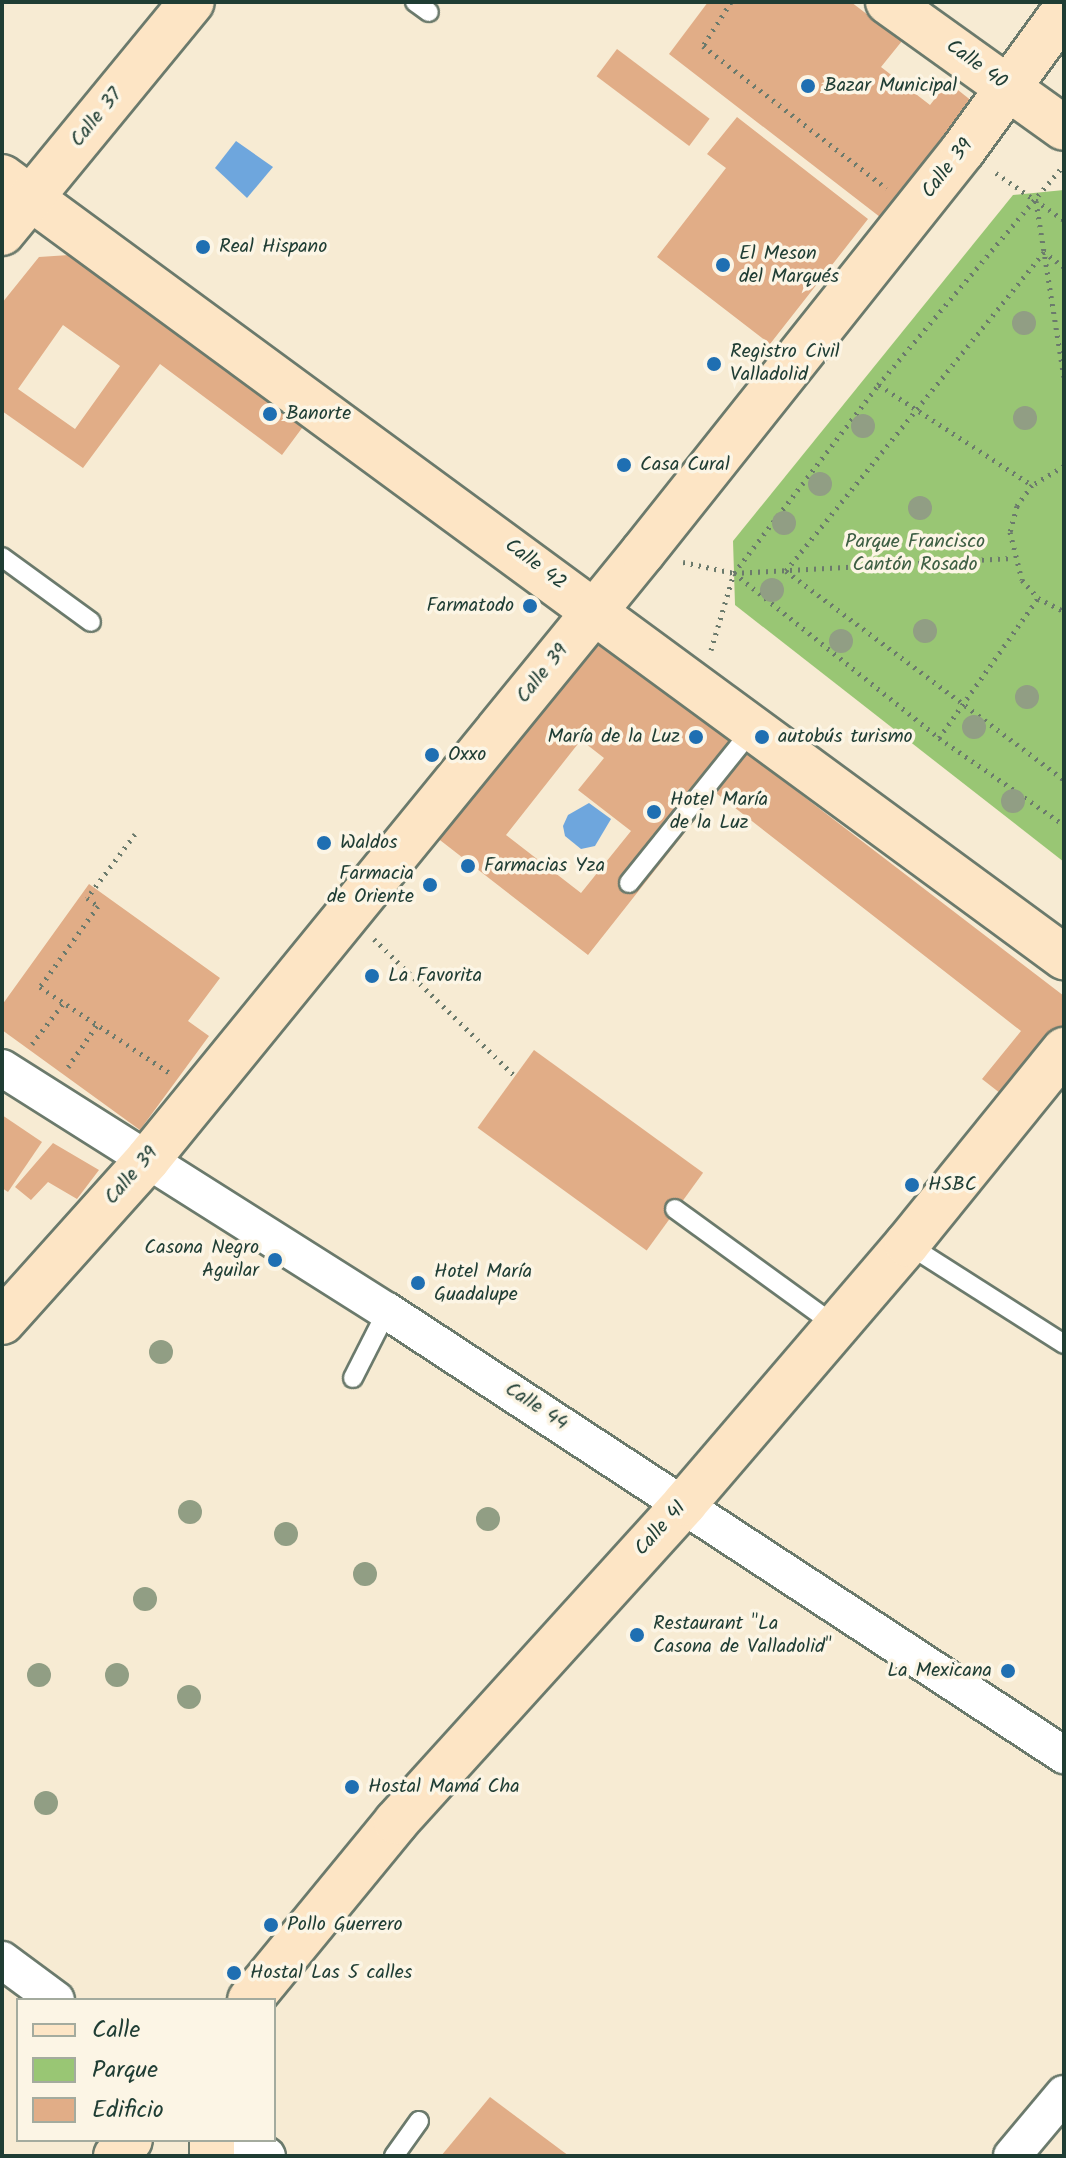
<!DOCTYPE html>
<meta charset="utf-8">
<style>
body{margin:0}
#map{position:relative;width:1066px;height:2158px;overflow:hidden;background:#f7ebd3;font-family:Kalam,sans-serif}
div>[style]{position:absolute}
.green>*{inset:0;background:#99c674}
.water>*{inset:0;background:#6ea6dd}
.building>*{inset:0;background:#e1ad87;transform-origin:0 0}
.path>*{height:5px;margin-top:-2.5px;transform-origin:0;background:repeating-linear-gradient(90deg,#6b7a6c 0 2px,transparent 0 8px)}
.roads{filter:drop-shadow(2px 0 #6b7a6c) drop-shadow(-2px 0 #6b7a6c) drop-shadow(0 2px #6b7a6c) drop-shadow(0 -2px #6b7a6c)}
.lane>*{height:18px;margin:-9px;padding:0 9px;transform-origin:9px;border-radius:9px;background:#fff}
.street>*{height:36px;margin:-18px;padding:0 18px;transform-origin:18px;border-radius:18px;background:#fff}
.secondary>*{height:44px;margin:-22px;padding:0 22px;transform-origin:22px;border-radius:22px;background:#fde5c5}
.trees>*{width:24px;height:24px;margin:-12px;border-radius:50%;background:#919e84}
.dots>*{width:22px;height:22px;translate:-50% -50%;box-sizing:border-box;border:4px solid #fcf5e5;border-radius:50%}
span{translate:-50% -50%;white-space:nowrap;text-align:center;line-height:1.15;-webkit-text-stroke:7px #fcf5e5;paint-order:stroke}
.street-label{font-size:20px;color:#1f3d34}
.poi-label{font-size:20px;color:#1f3d34}
.left{translate:0 -50%;text-align:left}
.right{translate:-100% -50%;text-align:right}
.park-label{font-size:20px;color:#3e5f44}
.frame{position:absolute;inset:0;border:4px solid #1f3d34;pointer-events:none}
.legend{position:absolute;left:16px;top:1998px;width:260px;height:144px;box-sizing:border-box;background:#fcf5e5;border:2px solid #a4ab9e;margin:0;padding:10px 14px;list-style:none;font-size:24px;color:#1f3d34}
.legend li{display:flex;align-items:center;gap:16px;height:40px}
.legend b{width:40px;border:2px solid #a4ab9e}
</style>
<div id="map">
<div class="green">
<i style="clip-path:polygon(1064px 190px,1064px 862px,735px 605px,733px 541px,1013px 195px)"></i>
</div>
<div class="water">
<i style="clip-path:polygon(236px 141px,273px 167px,247px 198px,215px 168px)"></i>
<i style="clip-path:polygon(589px 803px,611px 819px,595px 846px,581px 849px,565px 836px,563px 826px,568px 815px)"></i>
</div>
<div class="building">
<i style="clip-path:polygon(708px 2px,851px 2px,902px 41px,881px 67px,930px 105px,948px 82px,973px 102px,880px 217px,669px 54px)"></i>
<i style="left:617px;top:49px;width:116px;height:34px;rotate:37deg"></i>
<i style="clip-path:polygon(737px 117px,868px 219px,770px 344px,657px 257px,726px 168px,707px 154px)"></i>
<i style="clip-path:polygon(evenodd,69px 255px,305px 424px,282px 455px,160px 364px,83px 468px,2px 411px,2px 303px,39px 257px,69px 255px,63px 325px,120px 366px,75px 429px,18px 389px,63px 325px)"></i>
<i style="clip-path:polygon(evenodd,601px 641px,1064px 996px,1064px 1041px,1014px 1104px,982px 1079px,1021px 1031px,716px 793px,588px 955px,436px 837px,601px 641px,581px 740px,604px 758px,578px 790px,631px 831px,581px 893px,506px 835px,581px 740px)"></i>
<i style="clip-path:polygon(89px 884px,220px 978px,188px 1021px,209px 1036px,140px 1130px,2px 1030px,2px 1005px)"></i>
<i style="left:534px;top:1050px;width:209px;height:96px;rotate:36deg"></i>
<i style="clip-path:polygon(2px 1115px,42px 1142px,8px 1192px,2px 1188px)"></i>
<i style="clip-path:polygon(53px 1143px,99px 1170px,77px 1199px,48px 1182px,31px 1200px,15px 1187px)"></i>
<i style="clip-path:polygon(490px 2097px,569px 2156px,441px 2156px)"></i>
</div>
<div class="path">
<i style="left:731px;top:2px;width:52px;rotate:122.5deg"></i>
<i style="left:703px;top:46px;width:232px;rotate:37.8deg"></i>
<i style="left:996px;top:173px;width:83px;rotate:34.7deg"></i>
<i style="left:1036px;top:201px;width:178px;rotate:81deg"></i>
<i style="left:1064px;top:267px;width:25px;rotate:-143deg"></i>
<i style="left:1044px;top:252px;width:410px;rotate:129deg"></i>
<i style="left:786px;top:571px;width:348px;rotate:36.9deg"></i>
<i style="left:879px;top:385px;width:183px;rotate:33.2deg"></i>
<i style="left:1064px;top:466px;width:37px;rotate:149deg"></i>
<i style="left:1032px;top:485px;width:26px;rotate:126deg"></i>
<i style="left:1017px;top:506px;width:27px;rotate:105deg"></i>
<i style="left:1010px;top:532px;width:49px;rotate:76deg"></i>
<i style="left:1022px;top:580px;width:24px;rotate:48deg"></i>
<i style="left:1038px;top:598px;width:29px;rotate:27deg"></i>
<i style="left:683px;top:562px;width:52px;rotate:12.2deg"></i>
<i style="left:734px;top:573px;width:279px;rotate:-3.1deg"></i>
<i style="left:734px;top:573px;width:263px;rotate:38.8deg"></i>
<i style="left:939px;top:738px;width:152px;rotate:34.8deg"></i>
<i style="left:711px;top:650px;width:80px;rotate:-73.4deg"></i>
<i style="left:734px;top:573px;width:237px;rotate:-52.5deg"></i>
<i style="left:878px;top:385px;width:285px;rotate:-49.8deg"></i>
<i style="left:939px;top:738px;width:171px;rotate:-54.7deg"></i>
<i style="left:135px;top:834px;width:80px;rotate:126.9deg"></i>
<i style="left:87px;top:898px;width:14px;rotate:36deg"></i>
<i style="left:98px;top:906px;width:100px;rotate:125.6deg"></i>
<i style="left:40px;top:987px;width:156px;rotate:33.5deg"></i>
<i style="left:374px;top:939px;width:198px;rotate:44.2deg"></i>
<i style="left:32px;top:1044px;width:54px;rotate:-52.5deg"></i>
<i style="left:68px;top:1067px;width:51px;rotate:-55.4deg"></i>
</div>
<div class="roads">
<div class="lane">
<i style="left:415px;top:2px;width:17px;rotate:36deg"></i>
<i style="left:2px;top:557px;width:110px;rotate:36.1deg"></i>
<i style="left:629px;top:883px;width:198px;rotate:-51.2deg"></i>
<i style="left:675px;top:1209px;width:199px;rotate:36deg"></i>
<i style="left:907px;top:1244px;width:186px;rotate:32.5deg"></i>
<i style="left:353px;top:1378px;width:75px;rotate:-63.1deg"></i>
<i style="left:394px;top:2156px;width:43px;rotate:-54.5deg"></i>
</div>
<div class="street">
<i style="left:2px;top:1068px;width:455px;rotate:32.3deg"></i>
<i style="left:387px;top:1311px;width:810px;rotate:33.26deg"></i>
<i style="left:2px;top:1960px;width:67px;rotate:36.5deg"></i>
<i style="left:244px;top:2140px;width:28px;rotate:35deg"></i>
<i style="left:1012px;top:2156px;width:81px;rotate:-50deg"></i>
</div>
<div class="secondary">
<i style="left:888px;top:2px;width:216px;rotate:35.6deg"></i>
<i style="left:2px;top:177px;width:1318px;rotate:36.3deg"></i>
<i style="left:2px;top:233px;width:299px;rotate:-50.6deg"></i>
<i style="left:2px;top:1322px;width:219px;rotate:-48.1deg"></i>
<i style="left:148px;top:1159px;width:783px;rotate:-50.8deg"></i>
<i style="left:643px;top:552px;width:514px;rotate:-51.48deg"></i>
<i style="left:963px;top:150px;width:172px;rotate:-54deg"></i>
<i style="left:250px;top:2000px;width:230px;rotate:-50.6deg"></i>
<i style="left:396px;top:1822px;width:430px;rotate:-47.8deg"></i>
<i style="left:685px;top:1503px;width:341px;rotate:-49.4deg"></i>
<i style="left:907px;top:1244px;width:250px;rotate:-51deg"></i>
<i style="left:116px;top:2156px;width:21px;rotate:-49deg"></i>
<i style="left:212px;top:2156px;width:16px;rotate:-90deg"></i>
</div>
</div>
<div class="trees">
<i style="left:1024px;top:323px"></i>
<i style="left:1025px;top:418px"></i>
<i style="left:863px;top:426px"></i>
<i style="left:820px;top:484px"></i>
<i style="left:920px;top:508px"></i>
<i style="left:784px;top:523px"></i>
<i style="left:772px;top:590px"></i>
<i style="left:925px;top:631px"></i>
<i style="left:841px;top:641px"></i>
<i style="left:1027px;top:697px"></i>
<i style="left:974px;top:727px"></i>
<i style="left:1013px;top:801px"></i>
<i style="left:161px;top:1352px"></i>
<i style="left:190px;top:1512px"></i>
<i style="left:488px;top:1519px"></i>
<i style="left:286px;top:1534px"></i>
<i style="left:365px;top:1574px"></i>
<i style="left:145px;top:1599px"></i>
<i style="left:39px;top:1675px"></i>
<i style="left:117px;top:1675px"></i>
<i style="left:189px;top:1697px"></i>
<i style="left:46px;top:1803px"></i>
</div>
<div class="dots">
<i style="left:808px;top:86px;background:#1f6fb2"></i>
<i style="left:203px;top:247px;background:#1f6fb2"></i>
<i style="left:723px;top:265px;background:#1f6fb2"></i>
<i style="left:714px;top:364px;background:#1f6fb2"></i>
<i style="left:270px;top:414px;background:#1f6fb2"></i>
<i style="left:624px;top:465px;background:#1f6fb2"></i>
<i style="left:530px;top:606px;background:#1f6fb2"></i>
<i style="left:696px;top:737px;background:#1f6fb2"></i>
<i style="left:762px;top:737px;background:#1f6fb2"></i>
<i style="left:432px;top:755px;background:#1f6fb2"></i>
<i style="left:654px;top:812px;background:#1f6fb2"></i>
<i style="left:324px;top:843px;background:#1f6fb2"></i>
<i style="left:468px;top:866px;background:#1f6fb2"></i>
<i style="left:430px;top:885px;background:#1f6fb2"></i>
<i style="left:372px;top:976px;background:#1f6fb2"></i>
<i style="left:912px;top:1185px;background:#1f6fb2"></i>
<i style="left:275px;top:1260px;background:#1f6fb2"></i>
<i style="left:418px;top:1283px;background:#1f6fb2"></i>
<i style="left:637px;top:1635px;background:#1f6fb2"></i>
<i style="left:1008px;top:1671px;background:#1f6fb2"></i>
<i style="left:352px;top:1787px;background:#1f6fb2"></i>
<i style="left:271px;top:1925px;background:#1f6fb2"></i>
<i style="left:234px;top:1973px;background:#1f6fb2"></i>
</div>
<div class="street-label">
<span style="left:976px;top:65px;rotate:36deg">Calle 40</span>
<span style="left:97px;top:118px;rotate:-51deg">Calle 37</span>
<span style="left:948px;top:169px;rotate:-52deg">Calle 39</span>
<span style="left:535px;top:565px;rotate:37deg">Calle 42</span>
<span style="left:543px;top:674px;rotate:-51deg">Calle 39</span>
<span style="left:132px;top:1176px;rotate:-49deg">Calle 39</span>
<span style="left:536px;top:1407px;rotate:33deg">Calle 44</span>
<span style="left:661px;top:1529px;rotate:-48deg">Calle 41</span>
</div>
<div class="poi-label">
<span class="left" style="left:824px;top:86px">Bazar Municipal</span>
<span class="left" style="left:219px;top:247px">Real Hispano</span>
<span class="left" style="left:739px;top:266px">El Meson<br>del Marqués</span>
<span class="left" style="left:730px;top:364px">Registro Civil<br>Valladolid</span>
<span class="left" style="left:286px;top:414px">Banorte</span>
<span class="left" style="left:640px;top:465px">Casa Cural</span>
<span class="right" style="left:514px;top:606px">Farmatodo</span>
<span class="right" style="left:680px;top:737px">María de la Luz</span>
<span class="left" style="left:778px;top:737px">autobús turismo</span>
<span class="left" style="left:448px;top:755px">Oxxo</span>
<span class="left" style="left:670px;top:812px">Hotel María<br>de la Luz</span>
<span class="left" style="left:340px;top:843px">Waldos</span>
<span class="left" style="left:484px;top:866px">Farmacias Yza</span>
<span class="right" style="left:414px;top:886px">Farmacia<br>de Oriente</span>
<span class="left" style="left:388px;top:976px">La Favorita</span>
<span class="left" style="left:928px;top:1185px">HSBC</span>
<span class="right" style="left:259px;top:1260px">Casona Negro<br>Aguilar</span>
<span class="left" style="left:434px;top:1284px">Hotel María<br>Guadalupe</span>
<span class="left" style="left:653px;top:1636px">Restaurant "La<br>Casona de Valladolid"</span>
<span class="right" style="left:992px;top:1671px">La Mexicana</span>
<span class="left" style="left:368px;top:1787px">Hostal Mamá Cha</span>
<span class="left" style="left:287px;top:1925px">Pollo Guerrero</span>
<span class="left" style="left:250px;top:1973px">Hostal Las 5 calles</span>
</div>
<div class="park-label">
<span style="left:915px;top:554px">Parque Francisco<br>Cantón Rosado</span>
</div>
<div class="frame"></div>
<ul class="legend">
<li><b style="height:10px;background:#fde5c5"></b>Calle</li>
<li><b style="height:22px;background:#99c674"></b>Parque</li>
<li><b style="height:22px;background:#e1ad87"></b>Edificio</li>
</ul>
</div>
